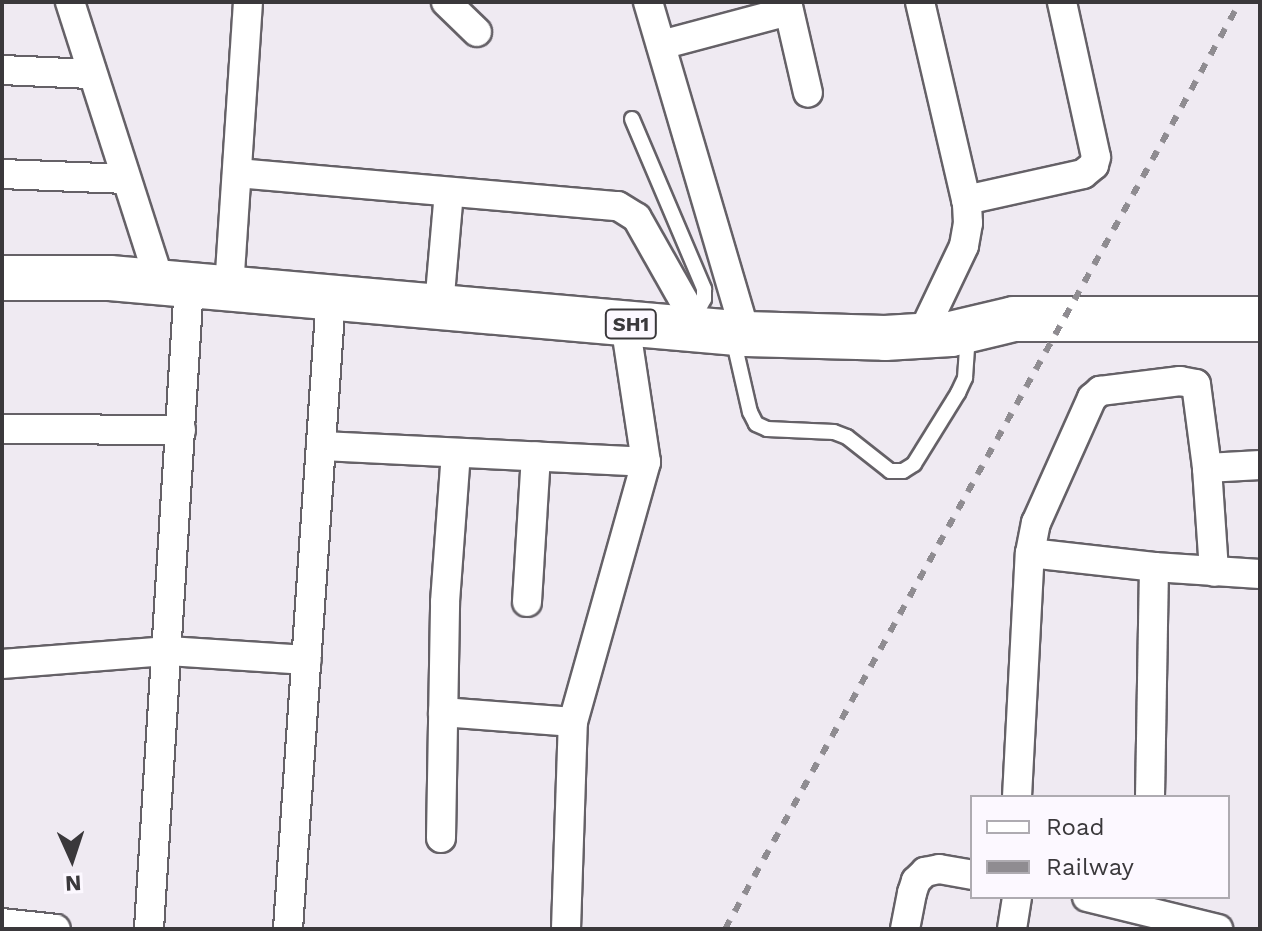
<!DOCTYPE html>
<style>
body{margin:0}
#map{position:relative;width:1262px;height:931px;overflow:hidden;background:#efeaf2;font-family:"Work Sans",sans-serif}
div>[style]{position:absolute}
.roads{filter:drop-shadow(2px 0 #656167) drop-shadow(-2px 0 #656167) drop-shadow(0 2px #656167) drop-shadow(0 -2px #656167)}
.service>*{height:14px;margin:-7px;padding:0 7px;transform-origin:7px;border-radius:7px;background:#fff}
.minor>*{height:28px;margin:-14px;padding:0 14px;transform-origin:14px;border-radius:14px;background:#fff}
.primary>*{height:44px;margin:-22px;padding:0 22px;transform-origin:22px;border-radius:22px;background:#fff}
.rail>*{height:6px;margin-top:-3px;transform-origin:0;background:repeating-linear-gradient(90deg,#8f8c91 0 10px,transparent 0 20px)}
span{translate:-50% -50%;white-space:nowrap;text-align:center;line-height:1.15;-webkit-text-stroke:7px #fcf8ff;paint-order:stroke}
.shield-label span{padding:2px 6px;background:#fcf8ff;border:2px solid;border-radius:6px;-webkit-text-stroke-width:0}
.shield-label{font-size:20px;color:#3a383b;font-weight:700}
.frame{position:absolute;inset:0;border:4px solid #3a383b;pointer-events:none}
.legend{position:absolute;left:970px;top:795px;width:260px;height:104px;box-sizing:border-box;background:#fcf8ff;border:2px solid #aeabb1;margin:0;padding:10px 14px;list-style:none;font-size:24px;color:#3a383b}
.legend li{display:flex;align-items:center;gap:16px;height:40px}
.legend b{width:40px;border:2px solid #aeabb1}
.north{position:absolute;left:32px;top:819px;width:80px;height:80px;-webkit-text-stroke:6px #fcf8ff;paint-order:stroke;rotate:177deg;font-size:22px;font-weight:700;line-height:32px;text-align:center;color:#3a383b}
.north::after{content:'';display:block;margin:auto;width:28px;height:36px;background:#3a383b;clip-path:polygon(50% 0,100% 100%,50% 72%,0 100%)}
</style>
<div id="map">
<div class="roads">
<div class="service">
<i style="left:632px;top:119px;width:185px;rotate:67deg"></i>
<i style="left:704px;top:289px;width:10px;rotate:90deg"></i>
<i style="left:704px;top:299px;width:21px;rotate:118deg"></i>
<i style="left:733px;top:338px;width:76px;rotate:77.1deg"></i>
<i style="left:750px;top:412px;width:13px;rotate:63deg"></i>
<i style="left:756px;top:424px;width:12px;rotate:24deg"></i>
<i style="left:767px;top:429px;width:67px;rotate:2.6deg"></i>
<i style="left:834px;top:432px;width:14px;rotate:21deg"></i>
<i style="left:847px;top:437px;width:55px;rotate:38.3deg"></i>
<i style="left:890px;top:471px;width:13px"></i>
<i style="left:903px;top:471px;width:13px;rotate:-32deg"></i>
<i style="left:914px;top:464px;width:84px;rotate:-58.2deg"></i>
<i style="left:958px;top:393px;width:17px;rotate:-65deg"></i>
<i style="left:965px;top:378px;width:44px;rotate:-86.1deg"></i>
</div>
<div class="minor">
<i style="left:70px;top:2px;width:295px;rotate:72.2deg"></i>
<i style="left:446px;top:2px;width:43px;rotate:44.1deg"></i>
<i style="left:648px;top:2px;width:346px;rotate:73.6deg"></i>
<i style="left:787px;top:2px;width:93px;rotate:77deg"></i>
<i style="left:920px;top:2px;width:207px;rotate:76.9deg"></i>
<i style="left:967px;top:204px;width:19px;rotate:87deg"></i>
<i style="left:968px;top:223px;width:23px;rotate:100deg"></i>
<i style="left:964px;top:246px;width:100px;rotate:115.5deg"></i>
<i style="left:661px;top:45px;width:132px;rotate:-14.9deg"></i>
<i style="left:2px;top:70px;width:89px;rotate:2.6deg"></i>
<i style="left:237px;top:173px;width:382px;rotate:5deg"></i>
<i style="left:618px;top:206px;width:22px;rotate:32deg"></i>
<i style="left:637px;top:218px;width:130px;rotate:60.5deg"></i>
<i style="left:2px;top:174px;width:124px;rotate:2.3deg"></i>
<i style="left:966px;top:200px;width:120px;rotate:-12.5deg"></i>
<i style="left:1083px;top:174px;width:14px;rotate:-39deg"></i>
<i style="left:1094px;top:165px;width:8px;rotate:-76deg"></i>
<i style="left:1096px;top:157px;width:159px;rotate:-102.4deg"></i>
<i style="left:229px;top:288px;width:287px;rotate:-86.2deg"></i>
<i style="left:439px;top:306px;width:114px;rotate:-85deg"></i>
<i style="left:2px;top:429px;width:179px;rotate:0.3deg"></i>
<i style="left:321px;top:446px;width:325px;rotate:2.8deg"></i>
<i style="left:1207px;top:468px;width:53px;rotate:-3.2deg"></i>
<i style="left:1030px;top:553px;width:125px;rotate:6.4deg"></i>
<i style="left:1154px;top:567px;width:106px;rotate:3.8deg"></i>
<i style="left:527px;top:602px;width:146px;rotate:-86.5deg"></i>
<i style="left:2px;top:664px;width:167px;rotate:-4.5deg"></i>
<i style="left:168px;top:651px;width:139px;rotate:3.7deg"></i>
<i style="left:443px;top:712px;width:130px;rotate:4.4deg"></i>
<i style="left:1017px;top:797px;width:244px;rotate:-87deg"></i>
<i style="left:1030px;top:553px;width:31px;rotate:-79deg"></i>
<i style="left:1036px;top:523px;width:137px;rotate:-65.9deg"></i>
<i style="left:1092px;top:398px;width:11px;rotate:-41deg"></i>
<i style="left:1100px;top:391px;width:81px;rotate:-7.1deg"></i>
<i style="left:1180px;top:381px;width:16px;rotate:11deg"></i>
<i style="left:1196px;top:384px;width:85px;rotate:82.5deg"></i>
<i style="left:1207px;top:468px;width:104px;rotate:86.1deg"></i>
<i style="left:1150px;top:797px;width:230px;rotate:-89deg"></i>
<i style="left:441px;top:838px;width:236px;rotate:-89deg"></i>
<i style="left:445px;top:602px;width:149px;rotate:-85.8deg"></i>
<i style="left:1087px;top:897px;width:135px;rotate:13.7deg"></i>
<i style="left:2px;top:923px;width:54px;rotate:6.3deg"></i>
<i style="left:149px;top:929px;width:645px;rotate:-86.45deg"></i>
<i style="left:288px;top:929px;width:633px;rotate:-86.11deg"></i>
<i style="left:566px;top:929px;width:207px;rotate:-88.1deg"></i>
<i style="left:573px;top:722px;width:270px;rotate:-74.3deg"></i>
<i style="left:646px;top:462px;width:141px;rotate:-98.6deg"></i>
<i style="left:905px;top:929px;width:37px;rotate:-79deg"></i>
<i style="left:912px;top:893px;width:13px;rotate:-72deg"></i>
<i style="left:916px;top:881px;width:13px;rotate:-45deg"></i>
<i style="left:925px;top:872px;width:14px;rotate:-12deg"></i>
<i style="left:939px;top:869px;width:34px;rotate:10deg"></i>
<i style="left:1012px;top:929px;width:32px;rotate:-81deg"></i>
</div>
<div class="primary">
<i style="left:2px;top:278px;width:108px"></i>
<i style="left:110px;top:278px;width:638px;rotate:5.03deg"></i>
<i style="left:746px;top:334px;width:139px;rotate:1.6deg"></i>
<i style="left:885px;top:338px;width:66px;rotate:-3.5deg"></i>
<i style="left:951px;top:334px;width:65px;rotate:-13.4deg"></i>
<i style="left:1014px;top:319px;width:246px"></i>
</div>
</div>
<div class="rail">
<i style="left:725px;top:929px;width:1060px;rotate:-60.95deg"></i>
</div>
<div class="shield-label">
<span style="left:631px;top:324px">SH1</span>
</div>
<div class="frame"></div>
<ul class="legend">
<li><b style="height:10px;background:#fff"></b>Road</li>
<li><b style="height:10px;background:#8f8c91"></b>Railway</li>
</ul>
<div class="north">N</div>
</div>
